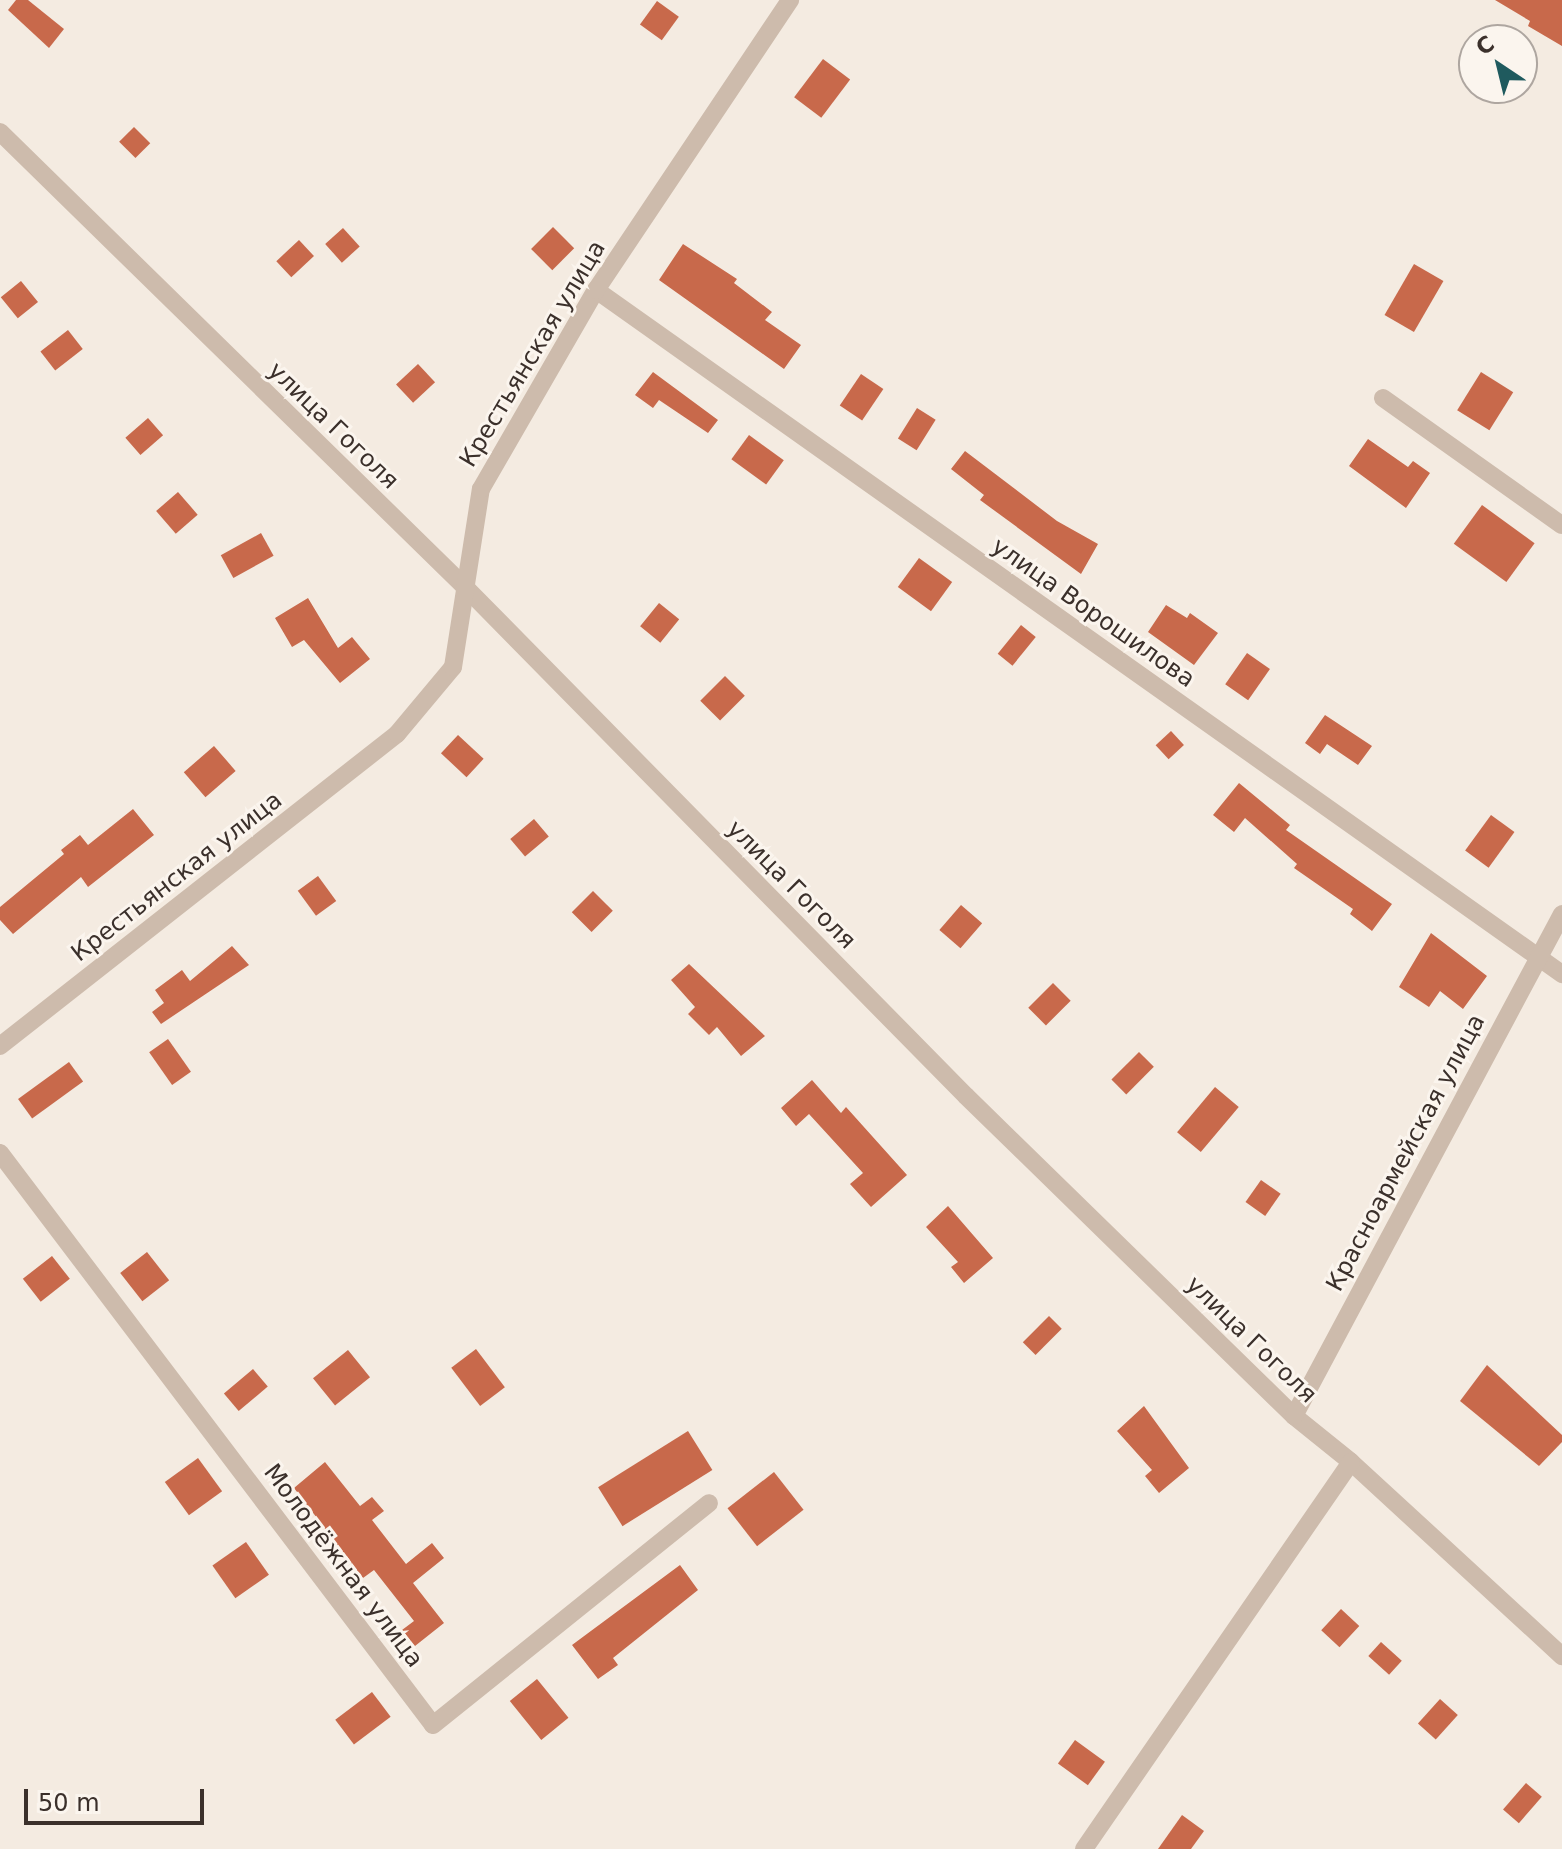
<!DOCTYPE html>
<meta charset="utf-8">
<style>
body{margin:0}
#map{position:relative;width:1562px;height:1849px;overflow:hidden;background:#f4ebe1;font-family:"DejaVu Sans",sans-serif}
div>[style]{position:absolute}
.building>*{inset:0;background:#c8694b;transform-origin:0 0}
.street>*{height:18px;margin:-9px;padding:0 9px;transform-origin:9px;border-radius:9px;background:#cdbbac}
span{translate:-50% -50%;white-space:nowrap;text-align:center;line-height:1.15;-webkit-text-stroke:6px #fbf5ee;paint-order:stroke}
.street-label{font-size:24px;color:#3b302b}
.north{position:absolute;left:1458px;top:24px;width:80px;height:80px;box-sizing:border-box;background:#fbf5ee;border:2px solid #aea6a0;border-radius:50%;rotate:325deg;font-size:22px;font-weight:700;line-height:32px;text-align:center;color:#3b302b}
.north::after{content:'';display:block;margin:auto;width:28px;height:36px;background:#1f5a5e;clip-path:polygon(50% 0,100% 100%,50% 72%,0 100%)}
.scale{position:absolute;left:24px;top:1789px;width:180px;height:36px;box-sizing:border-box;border:4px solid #3b302b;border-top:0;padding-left:10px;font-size:24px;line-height:28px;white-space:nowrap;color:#3b302b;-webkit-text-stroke:6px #fbf5ee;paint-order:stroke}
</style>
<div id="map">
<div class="building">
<i style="clip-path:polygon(16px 0,28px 0,64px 29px,49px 48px,8px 10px)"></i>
<i style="clip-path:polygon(1495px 0,1562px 0,1562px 46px,1528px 26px,1530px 21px)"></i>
<i style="left:657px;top:1px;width:27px;height:29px;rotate:36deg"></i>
<i style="left:823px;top:59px;width:34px;height:48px;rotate:37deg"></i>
<i style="left:134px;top:127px;width:23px;height:21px;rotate:45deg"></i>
<i style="left:553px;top:227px;width:30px;height:31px;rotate:45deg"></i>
<i style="left:343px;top:228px;width:25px;height:24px;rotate:48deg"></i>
<i style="left:299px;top:240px;width:22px;height:31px;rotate:47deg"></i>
<i style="clip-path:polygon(683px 244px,737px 279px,734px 283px,772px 312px,765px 320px,801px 345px,784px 369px,659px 280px)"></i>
<i style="left:1414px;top:264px;width:34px;height:59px;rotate:30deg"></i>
<i style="left:21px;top:281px;width:27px;height:26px;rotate:51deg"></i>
<i style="left:68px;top:330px;width:24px;height:35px;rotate:52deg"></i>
<i style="left:418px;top:364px;width:25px;height:30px;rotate:47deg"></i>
<i style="clip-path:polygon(653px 372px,718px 420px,708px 433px,659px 400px,653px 408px,635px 395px)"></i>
<i style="left:1481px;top:372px;width:38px;height:45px;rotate:32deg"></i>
<i style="left:861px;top:374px;width:27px;height:38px;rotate:34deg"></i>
<i style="left:917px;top:408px;width:22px;height:36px;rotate:32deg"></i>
<i style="left:148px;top:418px;width:23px;height:30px;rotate:49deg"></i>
<i style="left:749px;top:435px;width:43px;height:30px;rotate:36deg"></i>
<i style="clip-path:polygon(1368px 439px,1408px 467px,1413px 461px,1430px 473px,1406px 508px,1349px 466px)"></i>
<i style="clip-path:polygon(965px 451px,1057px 521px,1098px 544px,1081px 574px,980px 500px,984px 495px,951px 469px)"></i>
<i style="left:178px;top:492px;width:30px;height:29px;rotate:49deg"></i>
<i style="left:1482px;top:505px;width:65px;height:48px;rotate:36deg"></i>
<i style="left:261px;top:533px;width:26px;height:46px;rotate:61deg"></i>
<i style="left:919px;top:558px;width:41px;height:36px;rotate:36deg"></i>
<i style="clip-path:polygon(308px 598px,338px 648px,352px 637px,370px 659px,340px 683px,304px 640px,292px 647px,275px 618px)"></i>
<i style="left:659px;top:603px;width:26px;height:30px;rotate:39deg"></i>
<i style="clip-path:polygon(1166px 605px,1187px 618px,1190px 613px,1218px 633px,1194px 665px,1148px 632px)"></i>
<i style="left:1021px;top:625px;width:19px;height:37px;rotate:39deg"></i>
<i style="left:1247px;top:653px;width:28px;height:38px;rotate:35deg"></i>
<i style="left:725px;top:676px;width:28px;height:35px;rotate:45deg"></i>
<i style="clip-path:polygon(1325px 715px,1372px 746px,1358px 765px,1327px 744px,1320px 754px,1305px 743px)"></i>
<i style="left:1171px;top:731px;width:19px;height:21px;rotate:47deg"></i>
<i style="left:458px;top:735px;width:35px;height:25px;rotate:43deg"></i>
<i style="left:214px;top:746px;width:33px;height:40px;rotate:49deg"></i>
<i style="clip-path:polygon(1239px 783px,1290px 825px,1286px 830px,1392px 904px,1372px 931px,1350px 914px,1353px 909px,1294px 868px,1297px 864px,1245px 818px,1234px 832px,1213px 815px)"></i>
<i style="clip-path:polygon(133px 809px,154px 835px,88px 887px,81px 877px,13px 934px,0 920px,0 907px,64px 854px,61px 850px,80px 835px,88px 845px)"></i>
<i style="left:1491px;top:815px;width:29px;height:44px;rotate:36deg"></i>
<i style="left:534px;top:819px;width:23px;height:31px;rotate:50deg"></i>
<i style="left:318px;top:876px;width:31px;height:25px;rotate:54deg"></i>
<i style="left:593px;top:891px;width:28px;height:30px;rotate:45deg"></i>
<i style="left:961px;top:905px;width:28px;height:33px;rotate:41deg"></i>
<i style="clip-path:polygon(1431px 933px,1487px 976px,1463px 1009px,1440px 991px,1429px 1007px,1399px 987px)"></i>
<i style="clip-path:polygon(232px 946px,249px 965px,161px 1024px,152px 1012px,164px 1003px,155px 990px,182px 970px,190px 981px)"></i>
<i style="clip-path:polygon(689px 964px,765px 1036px,741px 1056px,717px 1027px,709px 1035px,688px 1014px,695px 1007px,671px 980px)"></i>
<i style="left:1053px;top:983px;width:25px;height:35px;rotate:45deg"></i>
<i style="left:168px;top:1039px;width:40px;height:23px;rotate:55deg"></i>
<i style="left:1139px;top:1052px;width:21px;height:39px;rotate:45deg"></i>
<i style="left:69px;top:1062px;width:24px;height:63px;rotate:54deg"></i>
<i style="clip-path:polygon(812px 1080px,841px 1113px,846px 1107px,907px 1175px,871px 1207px,850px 1184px,863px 1173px,809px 1114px,796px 1126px,781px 1108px)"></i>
<i style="left:1215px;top:1087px;width:31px;height:59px;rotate:40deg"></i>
<i style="left:1261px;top:1180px;width:24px;height:27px;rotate:35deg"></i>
<i style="clip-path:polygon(948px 1206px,993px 1258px,964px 1283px,951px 1267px,958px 1262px,926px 1227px)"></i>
<i style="left:147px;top:1252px;width:36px;height:34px;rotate:52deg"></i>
<i style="left:52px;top:1256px;width:29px;height:37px;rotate:52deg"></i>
<i style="left:1049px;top:1316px;width:18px;height:37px;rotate:45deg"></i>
<i style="left:476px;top:1349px;width:48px;height:31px;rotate:53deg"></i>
<i style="left:348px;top:1350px;width:35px;height:45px;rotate:51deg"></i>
<i style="clip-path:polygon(1487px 1365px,1562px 1435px,1562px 1442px,1539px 1466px,1460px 1401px)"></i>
<i style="left:253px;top:1369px;width:23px;height:38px;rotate:50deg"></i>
<i style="clip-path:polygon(1144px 1406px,1189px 1468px,1159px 1493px,1145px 1476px,1152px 1470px,1117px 1431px)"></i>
<i style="left:688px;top:1431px;width:46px;height:106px;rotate:58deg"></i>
<i style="left:198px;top:1458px;width:41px;height:41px;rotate:54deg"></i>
<i style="clip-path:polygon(325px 1462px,360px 1506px,372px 1497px,384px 1511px,372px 1520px,406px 1564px,432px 1543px,444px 1558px,413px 1583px,444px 1623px,415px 1646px,402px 1630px,414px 1621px,374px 1570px,363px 1578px,294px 1488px)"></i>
<i style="left:774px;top:1472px;width:48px;height:59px;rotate:52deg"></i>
<i style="left:246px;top:1542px;width:40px;height:41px;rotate:55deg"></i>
<i style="clip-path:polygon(680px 1565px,698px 1590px,613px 1658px,618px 1665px,598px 1679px,572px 1645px)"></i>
<i style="left:1341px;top:1609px;width:25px;height:29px;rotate:43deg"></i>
<i style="left:1381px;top:1642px;width:28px;height:19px;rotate:42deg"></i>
<i style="left:537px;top:1679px;width:50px;height:35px;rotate:51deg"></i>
<i style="left:372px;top:1692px;width:31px;height:46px;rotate:53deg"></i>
<i style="left:1440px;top:1699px;width:24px;height:33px;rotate:42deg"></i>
<i style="left:1075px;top:1740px;width:37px;height:29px;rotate:36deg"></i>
<i style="left:1526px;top:1783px;width:21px;height:35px;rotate:41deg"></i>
<i style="clip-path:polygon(1182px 1815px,1204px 1831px,1191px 1849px,1158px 1849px)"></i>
</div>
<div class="street">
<i style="left:0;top:132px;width:655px;rotate:44.38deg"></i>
<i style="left:468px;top:590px;width:710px;rotate:45.46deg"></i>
<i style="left:966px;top:1096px;width:458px;rotate:44.3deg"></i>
<i style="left:1294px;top:1416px;width:73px;rotate:38.9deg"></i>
<i style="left:1351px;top:1462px;width:287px;rotate:42.6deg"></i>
<i style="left:596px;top:290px;width:1184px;rotate:35.3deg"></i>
<i style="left:1383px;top:398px;width:219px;rotate:35.4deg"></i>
<i style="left:0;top:1046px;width:505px;rotate:-38.16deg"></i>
<i style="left:397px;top:734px;width:87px;rotate:-50.1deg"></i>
<i style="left:453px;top:667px;width:180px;rotate:-81.1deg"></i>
<i style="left:481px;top:489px;width:230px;rotate:-60deg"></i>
<i style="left:596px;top:290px;width:349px;rotate:-56.2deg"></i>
<i style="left:0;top:1153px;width:717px;rotate:52.87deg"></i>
<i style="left:433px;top:1725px;width:354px;rotate:-38.8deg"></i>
<i style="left:1294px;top:1416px;width:569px;rotate:-61.9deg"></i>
<i style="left:1084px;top:1849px;width:470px;rotate:-55.4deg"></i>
</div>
<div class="street-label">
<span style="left:533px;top:354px;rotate:-59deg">Крестьянская улица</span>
<span style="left:333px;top:426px;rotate:44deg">улица Гоголя</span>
<span style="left:1093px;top:613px;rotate:35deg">улица Ворошилова</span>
<span style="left:177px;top:877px;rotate:-38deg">Крестьянская улица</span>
<span style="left:791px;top:885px;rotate:45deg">улица Гоголя</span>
<span style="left:1406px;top:1153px;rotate:-62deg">Красноармейская улица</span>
<span style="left:1251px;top:1340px;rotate:44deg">улица Гоголя</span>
<span style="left:343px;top:1566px;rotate:53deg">Молодёжная улица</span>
</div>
<div class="north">С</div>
<div class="scale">50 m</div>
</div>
